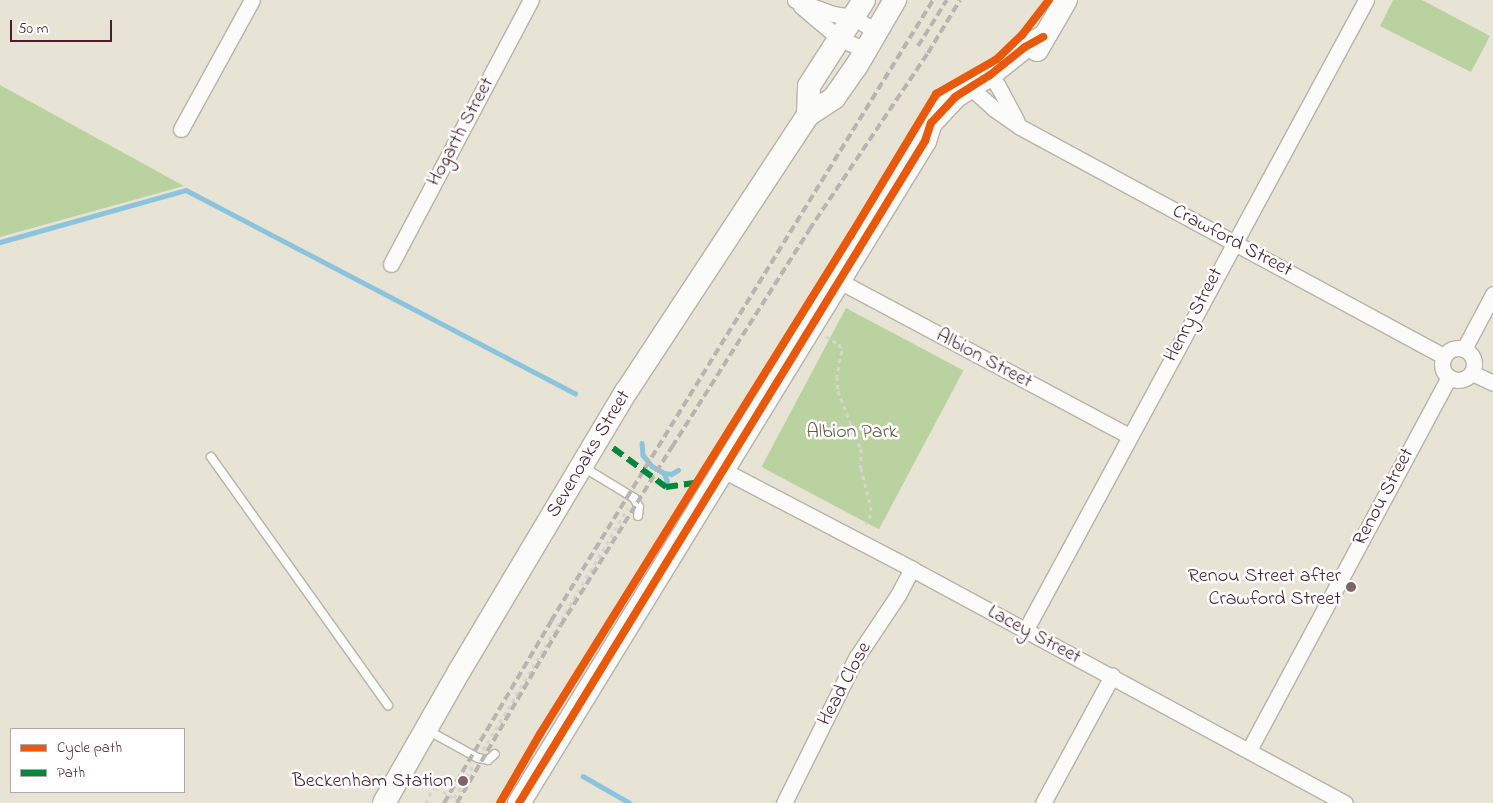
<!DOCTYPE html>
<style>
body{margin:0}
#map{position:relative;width:1493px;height:803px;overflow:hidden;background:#e7e4d5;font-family:"Indie Flower",sans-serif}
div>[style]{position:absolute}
.green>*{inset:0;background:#bad29f;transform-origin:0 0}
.stream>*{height:4.5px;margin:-2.25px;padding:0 2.25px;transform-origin:2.25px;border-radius:2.25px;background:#8bc4dc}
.path>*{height:2.5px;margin-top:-1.25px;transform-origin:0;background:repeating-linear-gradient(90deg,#d6d3d0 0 4px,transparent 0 8px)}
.roads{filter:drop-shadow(1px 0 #b8b2aa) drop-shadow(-1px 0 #b8b2aa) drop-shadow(0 1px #b8b2aa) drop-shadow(0 -1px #b8b2aa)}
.lane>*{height:8px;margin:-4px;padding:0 4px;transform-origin:4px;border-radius:4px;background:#fbfbf9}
.street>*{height:15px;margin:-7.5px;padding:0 7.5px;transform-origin:7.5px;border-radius:7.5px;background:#fbfbf9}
.street>.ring{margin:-7.5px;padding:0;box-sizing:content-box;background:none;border:15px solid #fbfbf9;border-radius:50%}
.secondary>*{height:22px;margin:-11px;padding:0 11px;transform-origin:11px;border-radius:11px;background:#fbfbf9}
.rail>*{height:4px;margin-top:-2px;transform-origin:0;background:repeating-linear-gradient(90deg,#b9b4b3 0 8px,transparent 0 12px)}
.quiet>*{height:6px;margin-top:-3px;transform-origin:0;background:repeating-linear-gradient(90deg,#00873e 0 12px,transparent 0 18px)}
.cycleway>*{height:8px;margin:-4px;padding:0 4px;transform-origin:4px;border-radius:4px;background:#e8590c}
.dots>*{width:14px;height:14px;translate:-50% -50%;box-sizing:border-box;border:2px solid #fff;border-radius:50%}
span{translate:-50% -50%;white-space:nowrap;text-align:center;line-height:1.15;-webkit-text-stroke:5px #fff;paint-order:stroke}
.street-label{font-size:20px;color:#4a1f2b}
.park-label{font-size:20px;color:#645944}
.poi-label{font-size:20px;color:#4a1f2b}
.right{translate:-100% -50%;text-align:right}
.legend{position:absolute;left:10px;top:728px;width:175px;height:65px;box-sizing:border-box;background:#fff;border:1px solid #b7a5aa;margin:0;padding:6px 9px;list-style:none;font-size:15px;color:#4a1f2b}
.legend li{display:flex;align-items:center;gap:10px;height:25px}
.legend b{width:25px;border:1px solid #b7a5aa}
.scale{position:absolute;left:10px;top:20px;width:102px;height:22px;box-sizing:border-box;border:2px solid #4a1f2b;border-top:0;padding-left:6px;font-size:15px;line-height:18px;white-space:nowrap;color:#4a1f2b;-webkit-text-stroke:4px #fff;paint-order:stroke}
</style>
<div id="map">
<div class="green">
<i style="clip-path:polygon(1393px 0,1422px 0,1490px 36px,1471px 72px,1380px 26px)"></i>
<i style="clip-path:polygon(0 85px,184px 186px,0 237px)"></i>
<i style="left:846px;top:308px;width:133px;height:180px;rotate:28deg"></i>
</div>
<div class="stream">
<i style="left:0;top:242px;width:193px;rotate:-15.6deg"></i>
<i style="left:186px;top:190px;width:439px;rotate:27.6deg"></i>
<i style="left:642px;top:443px;width:12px;rotate:85deg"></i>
<i style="left:643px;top:455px;width:14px;rotate:51deg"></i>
<i style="left:652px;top:466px;width:14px;rotate:30deg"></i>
<i style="left:664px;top:473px;width:8px;rotate:67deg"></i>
<i style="left:667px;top:480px;width:7px;rotate:98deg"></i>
<i style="left:664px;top:473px;width:7px;rotate:8deg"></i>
<i style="left:671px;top:474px;width:8px;rotate:-30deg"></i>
<i style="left:583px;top:776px;width:54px;rotate:29.9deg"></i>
</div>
<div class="path">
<i style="left:826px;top:336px;width:15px;rotate:32deg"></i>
<i style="left:839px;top:344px;width:8px;rotate:67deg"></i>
<i style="left:842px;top:351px;width:26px;rotate:101deg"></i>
<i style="left:837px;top:377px;width:14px;rotate:86deg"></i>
<i style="left:838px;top:391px;width:62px;rotate:68.4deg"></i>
<i style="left:861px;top:449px;width:19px;rotate:90deg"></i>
<i style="left:861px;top:468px;width:40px;rotate:75.6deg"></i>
<i style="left:871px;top:507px;width:8px;rotate:90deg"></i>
<i style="left:871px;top:515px;width:11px;rotate:117deg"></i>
<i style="left:483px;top:750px;width:282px;rotate:-59.1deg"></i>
<i style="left:422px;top:779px;width:47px;rotate:31deg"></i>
<i style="left:454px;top:798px;width:38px;rotate:-60deg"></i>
<i style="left:425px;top:803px;width:18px;rotate:-61deg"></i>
</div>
<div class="roads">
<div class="lane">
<i style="left:211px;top:457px;width:305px;rotate:54.5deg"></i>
<i style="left:583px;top:467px;width:60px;rotate:31.3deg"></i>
<i style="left:634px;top:498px;width:10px;rotate:61deg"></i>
<i style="left:639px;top:507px;width:9px;rotate:96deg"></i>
<i style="left:429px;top:731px;width:56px;rotate:28.9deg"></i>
<i style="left:478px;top:758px;width:10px;rotate:11deg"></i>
<i style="left:488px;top:760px;width:9px;rotate:-41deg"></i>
</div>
<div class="street">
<i style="left:795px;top:0;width:40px;rotate:20.2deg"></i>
<i style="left:833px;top:14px;width:20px;rotate:9deg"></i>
<i style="left:853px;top:17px;width:28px;rotate:32deg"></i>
<i style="left:801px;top:6px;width:51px;rotate:40.2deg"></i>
<i style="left:840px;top:39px;width:28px;rotate:23deg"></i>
<i style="left:990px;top:75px;width:14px;rotate:54deg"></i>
<i style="left:998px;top:86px;width:40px;rotate:62deg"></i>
<i style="left:970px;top:87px;width:31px;rotate:42deg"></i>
<i style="left:993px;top:108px;width:33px;rotate:35deg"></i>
<i style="left:1020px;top:127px;width:482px;rotate:28.4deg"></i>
<i style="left:181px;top:129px;width:147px;rotate:-61.2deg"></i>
<i style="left:391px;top:264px;width:299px;rotate:-62.1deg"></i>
<i style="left:839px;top:281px;width:329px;rotate:28.1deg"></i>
<i class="ring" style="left:1442px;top:348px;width:17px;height:17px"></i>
<i style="left:1464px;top:349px;width:62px;rotate:-62.2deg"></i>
<i style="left:1472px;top:373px;width:23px;rotate:25deg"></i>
<i style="left:723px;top:470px;width:213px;rotate:27.6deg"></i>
<i style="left:912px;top:569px;width:492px;rotate:28.4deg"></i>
<i style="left:1025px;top:631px;width:717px;rotate:-61.61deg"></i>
<i style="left:1249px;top:750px;width:423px;rotate:-61.8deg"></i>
<i style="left:784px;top:803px;width:162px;rotate:-63.6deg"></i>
<i style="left:856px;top:658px;width:76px;rotate:-56.3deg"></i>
<i style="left:898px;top:595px;width:30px;rotate:-62deg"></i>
<i style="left:1043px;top:803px;width:145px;rotate:-61.5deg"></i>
</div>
<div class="secondary">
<i style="left:1037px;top:50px;width:58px;rotate:-59.9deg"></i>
<i style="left:808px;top:115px;width:29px;rotate:-88deg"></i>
<i style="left:809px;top:86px;width:102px;rotate:-57.4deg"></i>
<i style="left:384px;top:803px;width:153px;rotate:-60.3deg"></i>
<i style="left:460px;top:670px;width:324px;rotate:-59.2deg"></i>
<i style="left:626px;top:392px;width:331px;rotate:-56.7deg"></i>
<i style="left:808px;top:115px;width:31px;rotate:-33deg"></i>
<i style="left:834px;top:98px;width:38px;rotate:-55deg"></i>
<i style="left:856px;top:67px;width:78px;rotate:-59.8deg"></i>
<i style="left:519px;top:803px;width:777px;rotate:-58.48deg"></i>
<i style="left:925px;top:141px;width:19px;rotate:-72deg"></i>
<i style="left:931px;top:123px;width:35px;rotate:-47deg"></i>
<i style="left:955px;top:97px;width:41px;rotate:-32.2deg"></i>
<i style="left:990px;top:75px;width:45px;rotate:-38.7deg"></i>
<i style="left:1025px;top:47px;width:21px;rotate:-29deg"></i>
</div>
</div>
<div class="rail">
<i style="left:918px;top:46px;width:54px;rotate:-57.8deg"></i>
<i style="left:444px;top:803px;width:211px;rotate:-59.5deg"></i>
<i style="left:551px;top:621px;width:729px;rotate:-58.4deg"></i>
<i style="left:457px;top:803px;width:206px;rotate:-59.7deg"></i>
<i style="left:561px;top:625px;width:210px;rotate:-58.1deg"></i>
<i style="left:672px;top:447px;width:257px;rotate:-57.7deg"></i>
<i style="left:809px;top:230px;width:213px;rotate:-56.1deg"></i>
<i style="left:928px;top:53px;width:62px;rotate:-58.9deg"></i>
</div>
<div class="quiet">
<i style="left:613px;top:448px;width:66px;rotate:36.3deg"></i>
<i style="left:666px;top:487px;width:30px;rotate:-8deg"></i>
</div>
<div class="cycleway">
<i style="left:500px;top:803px;width:80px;rotate:-59.9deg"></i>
<i style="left:540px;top:734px;width:588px;rotate:-58.07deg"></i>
<i style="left:851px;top:235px;width:165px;rotate:-58.9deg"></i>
<i style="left:936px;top:94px;width:70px;rotate:-29.8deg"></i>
<i style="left:997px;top:59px;width:35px;rotate:-44deg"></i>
<i style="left:1022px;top:35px;width:44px;rotate:-52.4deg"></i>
<i style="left:519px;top:803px;width:777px;rotate:-58.48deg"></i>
<i style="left:925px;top:141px;width:19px;rotate:-72deg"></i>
<i style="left:931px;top:123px;width:35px;rotate:-47deg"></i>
<i style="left:955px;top:97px;width:41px;rotate:-32.2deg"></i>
<i style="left:990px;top:75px;width:45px;rotate:-38.7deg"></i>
<i style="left:1025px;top:47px;width:21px;rotate:-29deg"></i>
</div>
<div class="dots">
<i style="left:1351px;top:587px;background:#816466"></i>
<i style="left:463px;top:781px;background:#816466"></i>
</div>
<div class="street-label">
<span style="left:461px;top:132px;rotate:-62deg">Hogarth Street</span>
<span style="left:1232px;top:241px;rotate:28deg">Crawford Street</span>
<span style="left:1194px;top:315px;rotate:-62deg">Henry Street</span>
<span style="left:984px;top:359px;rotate:28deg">Albion Street</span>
<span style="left:589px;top:454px;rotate:-59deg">Sevenoaks Street</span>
<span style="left:1384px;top:497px;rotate:-62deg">Renou Street</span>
<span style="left:1034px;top:635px;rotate:28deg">Lacey Street</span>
<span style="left:845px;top:684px;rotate:-62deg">Head Close</span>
</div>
<div class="park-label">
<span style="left:852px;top:432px">Albion Park</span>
</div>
<div class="poi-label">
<span class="right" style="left:1341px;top:588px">Renou Street after<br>Crawford Street</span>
<span class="right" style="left:453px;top:781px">Beckenham Station</span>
</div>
<ul class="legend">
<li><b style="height:6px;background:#e8590c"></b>Cycle path</li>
<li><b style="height:6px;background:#00873e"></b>Path</li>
</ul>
<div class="scale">50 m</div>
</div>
